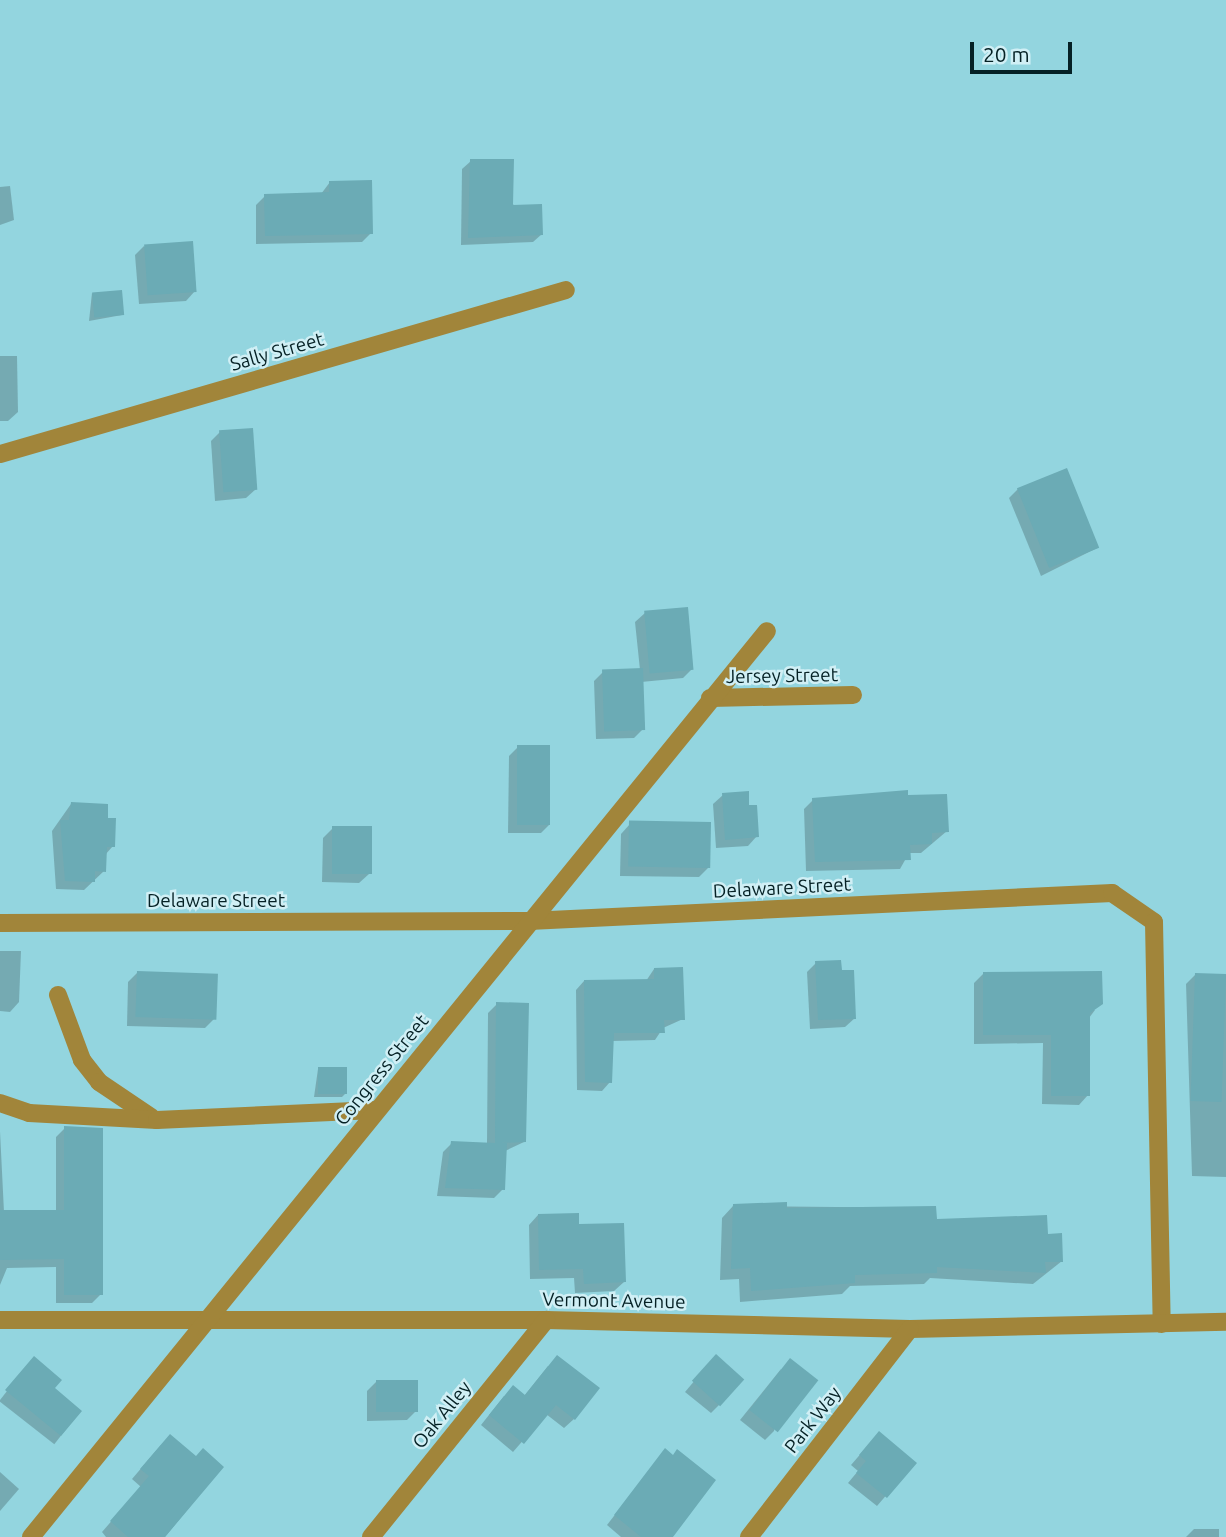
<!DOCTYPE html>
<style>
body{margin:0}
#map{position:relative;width:1226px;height:1537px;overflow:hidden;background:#93d5df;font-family:Ubuntu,sans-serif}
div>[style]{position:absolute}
.shadow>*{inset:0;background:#0003;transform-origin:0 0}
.building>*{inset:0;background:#6babb5;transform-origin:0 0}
.minor>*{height:18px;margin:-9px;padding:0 9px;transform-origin:9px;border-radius:9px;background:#a1853a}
span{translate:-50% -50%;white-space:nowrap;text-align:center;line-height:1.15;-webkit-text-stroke:5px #d0eff5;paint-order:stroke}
.street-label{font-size:19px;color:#052125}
.scale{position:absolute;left:970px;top:42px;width:102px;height:32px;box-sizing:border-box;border:4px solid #052125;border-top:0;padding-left:9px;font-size:21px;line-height:24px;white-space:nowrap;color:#052125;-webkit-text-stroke:5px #d0eff5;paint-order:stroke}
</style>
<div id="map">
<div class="shadow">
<i style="clip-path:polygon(471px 161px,542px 234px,533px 242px,461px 245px,462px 169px)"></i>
<i style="clip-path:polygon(330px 182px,371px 233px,362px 242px,256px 244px,256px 205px,265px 196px,321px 194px)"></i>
<i style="clip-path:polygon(10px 186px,14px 220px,0 225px,0 187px)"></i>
<i style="clip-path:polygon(144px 246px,195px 291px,186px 301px,139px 304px,135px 255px)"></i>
<i style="clip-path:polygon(92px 293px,122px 315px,89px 321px)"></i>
<i style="clip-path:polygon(0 356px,17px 356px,18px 412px,8px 421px,0 421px)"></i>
<i style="clip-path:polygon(220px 432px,256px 489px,246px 498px,215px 501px,211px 441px)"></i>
<i style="clip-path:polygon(1018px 489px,1097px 548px,1041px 576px,1009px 498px)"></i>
<i style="clip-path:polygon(645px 613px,692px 669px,683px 678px,641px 682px,643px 729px,634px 738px,596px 739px,594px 681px,603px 672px,640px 670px,635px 622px)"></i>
<i style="clip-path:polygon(518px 747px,550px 824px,541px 833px,508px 833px,509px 756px)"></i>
<i style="clip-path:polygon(723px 795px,748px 807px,757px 836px,748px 846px,716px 848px,713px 804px)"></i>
<i style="clip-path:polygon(813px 800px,947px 831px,921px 853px,909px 853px,900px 869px,806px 871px,804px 809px)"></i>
<i style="clip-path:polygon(71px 804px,106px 819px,113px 846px,105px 855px,104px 871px,84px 890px,56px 889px,52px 831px)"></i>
<i style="clip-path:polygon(630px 824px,709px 867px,699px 877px,620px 876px,621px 834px)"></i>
<i style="clip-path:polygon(333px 828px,369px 874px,359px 883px,322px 882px,323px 838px)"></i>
<i style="clip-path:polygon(0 951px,21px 951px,19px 1002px,10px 1012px,0 1011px)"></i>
<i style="clip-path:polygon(816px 963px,840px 972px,855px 1018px,845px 1027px,810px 1029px,807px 972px)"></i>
<i style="clip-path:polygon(654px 969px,683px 1019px,663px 1028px,655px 1040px,612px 1041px,610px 1082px,602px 1091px,577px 1090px,576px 990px,584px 981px,646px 981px)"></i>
<i style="clip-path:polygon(137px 973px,214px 1019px,205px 1028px,127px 1026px,128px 982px)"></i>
<i style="clip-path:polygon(984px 973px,1095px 1010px,1089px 1018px,1088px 1095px,1079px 1105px,1042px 1104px,1043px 1043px,974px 1044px,974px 983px)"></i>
<i style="clip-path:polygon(1196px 974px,1226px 975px,1226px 1177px,1192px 1176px,1186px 984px)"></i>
<i style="clip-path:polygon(497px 1004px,524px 1142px,505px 1151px,503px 1189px,494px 1198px,437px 1196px,443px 1152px,452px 1143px,487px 1144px,488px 1013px)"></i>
<i style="clip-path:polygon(318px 1069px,346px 1093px,342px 1097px,314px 1097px)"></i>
<i style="clip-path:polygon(65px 1128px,101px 1294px,92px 1303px,56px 1303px,56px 1267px,7px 1268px,0 1285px,0 1131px,4px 1212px,56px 1212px,56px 1137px)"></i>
<i style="clip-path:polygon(733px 1206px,935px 1208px,935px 1221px,1046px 1236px,1062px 1261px,1033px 1284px,930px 1278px,924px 1284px,850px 1286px,842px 1294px,740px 1302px,739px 1279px,720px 1280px,722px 1218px)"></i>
<i style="clip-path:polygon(538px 1215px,578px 1226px,624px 1282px,614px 1291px,575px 1293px,574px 1278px,530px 1279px,529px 1225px)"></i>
<i style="clip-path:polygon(548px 1366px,574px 1419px,564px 1428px,546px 1414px,513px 1452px,481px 1425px,504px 1396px,524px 1396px)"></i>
<i style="clip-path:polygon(707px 1366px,720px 1404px,711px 1413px,685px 1392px)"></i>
<i style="left:25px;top:1368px;width:70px;height:42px;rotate:38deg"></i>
<i style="clip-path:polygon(781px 1369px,774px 1431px,765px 1440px,740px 1420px)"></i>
<i style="clip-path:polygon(376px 1382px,416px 1411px,407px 1420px,367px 1421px,367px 1391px)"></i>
<i style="clip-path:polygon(870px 1443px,914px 1463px,877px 1506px,848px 1483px,858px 1471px,851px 1465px)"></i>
<i style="clip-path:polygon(161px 1445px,222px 1467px,165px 1537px,106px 1537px,102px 1532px,141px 1487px,132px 1479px)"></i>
<i style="clip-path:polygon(665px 1450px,670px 1537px,621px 1537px,607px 1525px)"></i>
<i style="clip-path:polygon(0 1472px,19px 1489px,0 1511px)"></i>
<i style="clip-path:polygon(1194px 1529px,1219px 1529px,1219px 1537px,1186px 1537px)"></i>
</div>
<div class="building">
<i style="clip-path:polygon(470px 159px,514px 159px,513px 205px,542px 204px,543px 235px,468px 238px)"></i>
<i style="clip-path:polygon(372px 180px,373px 234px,265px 236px,264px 194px,329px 192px,329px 181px)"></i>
<i style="left:193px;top:241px;width:51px;height:49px;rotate:86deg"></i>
<i style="left:122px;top:290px;width:25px;height:30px;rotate:85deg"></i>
<i style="left:253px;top:428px;width:62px;height:34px;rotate:86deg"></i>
<i style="left:1067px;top:468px;width:86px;height:54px;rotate:68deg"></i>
<i style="left:688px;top:607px;width:63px;height:44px;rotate:85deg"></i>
<i style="left:643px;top:668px;width:62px;height:41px;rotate:88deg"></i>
<i style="left:517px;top:745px;width:33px;height:80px"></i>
<i style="clip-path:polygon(908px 790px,908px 795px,947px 794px,949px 832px,932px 833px,932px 844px,910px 845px,911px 860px,815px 862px,812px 798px)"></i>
<i style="clip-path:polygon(749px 791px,749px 805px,757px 805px,759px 837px,725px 840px,722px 793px)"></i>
<i style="clip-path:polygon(71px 802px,108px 804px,108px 818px,116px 818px,115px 847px,107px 847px,106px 872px,95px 871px,95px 882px,65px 881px,60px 820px,69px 820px)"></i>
<i style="left:711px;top:822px;width:46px;height:82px;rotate:91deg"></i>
<i style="left:332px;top:826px;width:40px;height:48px"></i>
<i style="clip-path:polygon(841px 960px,842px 970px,854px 970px,856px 1019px,818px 1020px,815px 961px)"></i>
<i style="clip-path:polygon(683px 967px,685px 1020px,664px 1020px,665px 1033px,614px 1033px,612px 1083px,585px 1082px,584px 980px,654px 979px,654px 968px)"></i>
<i style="left:137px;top:971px;width:81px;height:46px;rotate:2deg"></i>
<i style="clip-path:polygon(1102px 971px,1103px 1004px,1090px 1013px,1090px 1096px,1051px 1096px,1051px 1035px,983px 1035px,983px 972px)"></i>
<i style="left:1195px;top:973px;width:31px;height:128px;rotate:2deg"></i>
<i style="clip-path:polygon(496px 1002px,529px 1003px,526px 1142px,500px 1143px,507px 1143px,505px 1190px,445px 1188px,451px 1141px,495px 1143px)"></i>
<i style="left:318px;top:1067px;width:29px;height:27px"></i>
<i style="clip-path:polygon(64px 1126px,103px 1128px,103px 1295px,64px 1295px,64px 1259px,0 1260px,0 1210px,64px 1210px)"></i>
<i style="clip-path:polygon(787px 1202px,787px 1208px,936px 1206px,937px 1219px,1047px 1215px,1048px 1234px,1062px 1233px,1063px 1262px,1045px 1262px,1046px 1273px,937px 1267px,937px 1273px,855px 1275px,855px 1283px,751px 1291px,750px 1268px,731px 1269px,733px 1204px)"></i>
<i style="clip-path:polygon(579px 1213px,579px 1224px,624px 1223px,626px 1282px,584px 1284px,583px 1269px,539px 1270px,538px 1214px)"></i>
<i style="left:716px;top:1354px;width:38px;height:36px;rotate:42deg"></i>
<i style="clip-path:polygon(557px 1355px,600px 1388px,575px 1420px,556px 1405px,524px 1444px,489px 1415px,513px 1385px,525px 1395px)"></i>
<i style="clip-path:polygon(34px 1356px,62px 1380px,55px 1388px,82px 1411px,61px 1436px,5px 1390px)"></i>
<i style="left:790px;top:1358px;width:36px;height:66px;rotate:38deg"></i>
<i style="left:376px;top:1380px;width:42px;height:32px"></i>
<i style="clip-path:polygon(879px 1431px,917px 1463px,887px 1498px,856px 1473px,866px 1461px,859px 1455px)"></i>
<i style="clip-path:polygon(170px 1434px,196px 1456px,203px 1448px,224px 1467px,165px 1537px,128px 1537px,110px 1521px,149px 1476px,140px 1469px)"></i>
<i style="clip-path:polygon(665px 1448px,673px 1455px,677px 1449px,716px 1480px,673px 1537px,641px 1537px,614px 1515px)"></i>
</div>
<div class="minor">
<i style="left:0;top:454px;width:589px;rotate:-16.16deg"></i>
<i style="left:710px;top:698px;width:143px;rotate:-1.2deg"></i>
<i style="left:0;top:923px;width:529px;rotate:-0.22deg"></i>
<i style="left:529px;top:921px;width:584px;rotate:-2.75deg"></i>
<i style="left:1112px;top:893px;width:51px;rotate:34.6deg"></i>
<i style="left:1154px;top:922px;width:402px;rotate:88.9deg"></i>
<i style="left:58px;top:995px;width:69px;rotate:69.7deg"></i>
<i style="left:82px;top:1060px;width:28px;rotate:52deg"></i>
<i style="left:99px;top:1082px;width:63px;rotate:33.9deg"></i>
<i style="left:0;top:1103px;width:31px;rotate:19deg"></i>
<i style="left:29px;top:1113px;width:128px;rotate:3.1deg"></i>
<i style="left:157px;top:1120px;width:219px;rotate:-2.6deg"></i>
<i style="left:0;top:1320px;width:546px"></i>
<i style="left:546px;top:1320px;width:364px;rotate:1.4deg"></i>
<i style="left:910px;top:1329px;width:316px;rotate:-1.3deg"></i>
<i style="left:31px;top:1537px;width:1167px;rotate:-50.91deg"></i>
<i style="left:371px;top:1537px;width:279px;rotate:-51.1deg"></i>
<i style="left:749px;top:1537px;width:263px;rotate:-52.3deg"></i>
</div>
<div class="street-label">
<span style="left:277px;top:352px;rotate:-16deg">Sally Street</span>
<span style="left:782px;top:676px;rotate:-1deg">Jersey Street</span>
<span style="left:782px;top:888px;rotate:-3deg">Delaware Street</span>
<span style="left:216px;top:901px">Delaware Street</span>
<span style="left:382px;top:1070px;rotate:-51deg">Congress Street</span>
<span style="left:614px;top:1301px;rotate:1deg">Vermont Avenue</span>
<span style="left:442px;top:1415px;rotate:-51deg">Oak Alley</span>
<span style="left:813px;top:1420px;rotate:-52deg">Park Way</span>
</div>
<div class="scale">20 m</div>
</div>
